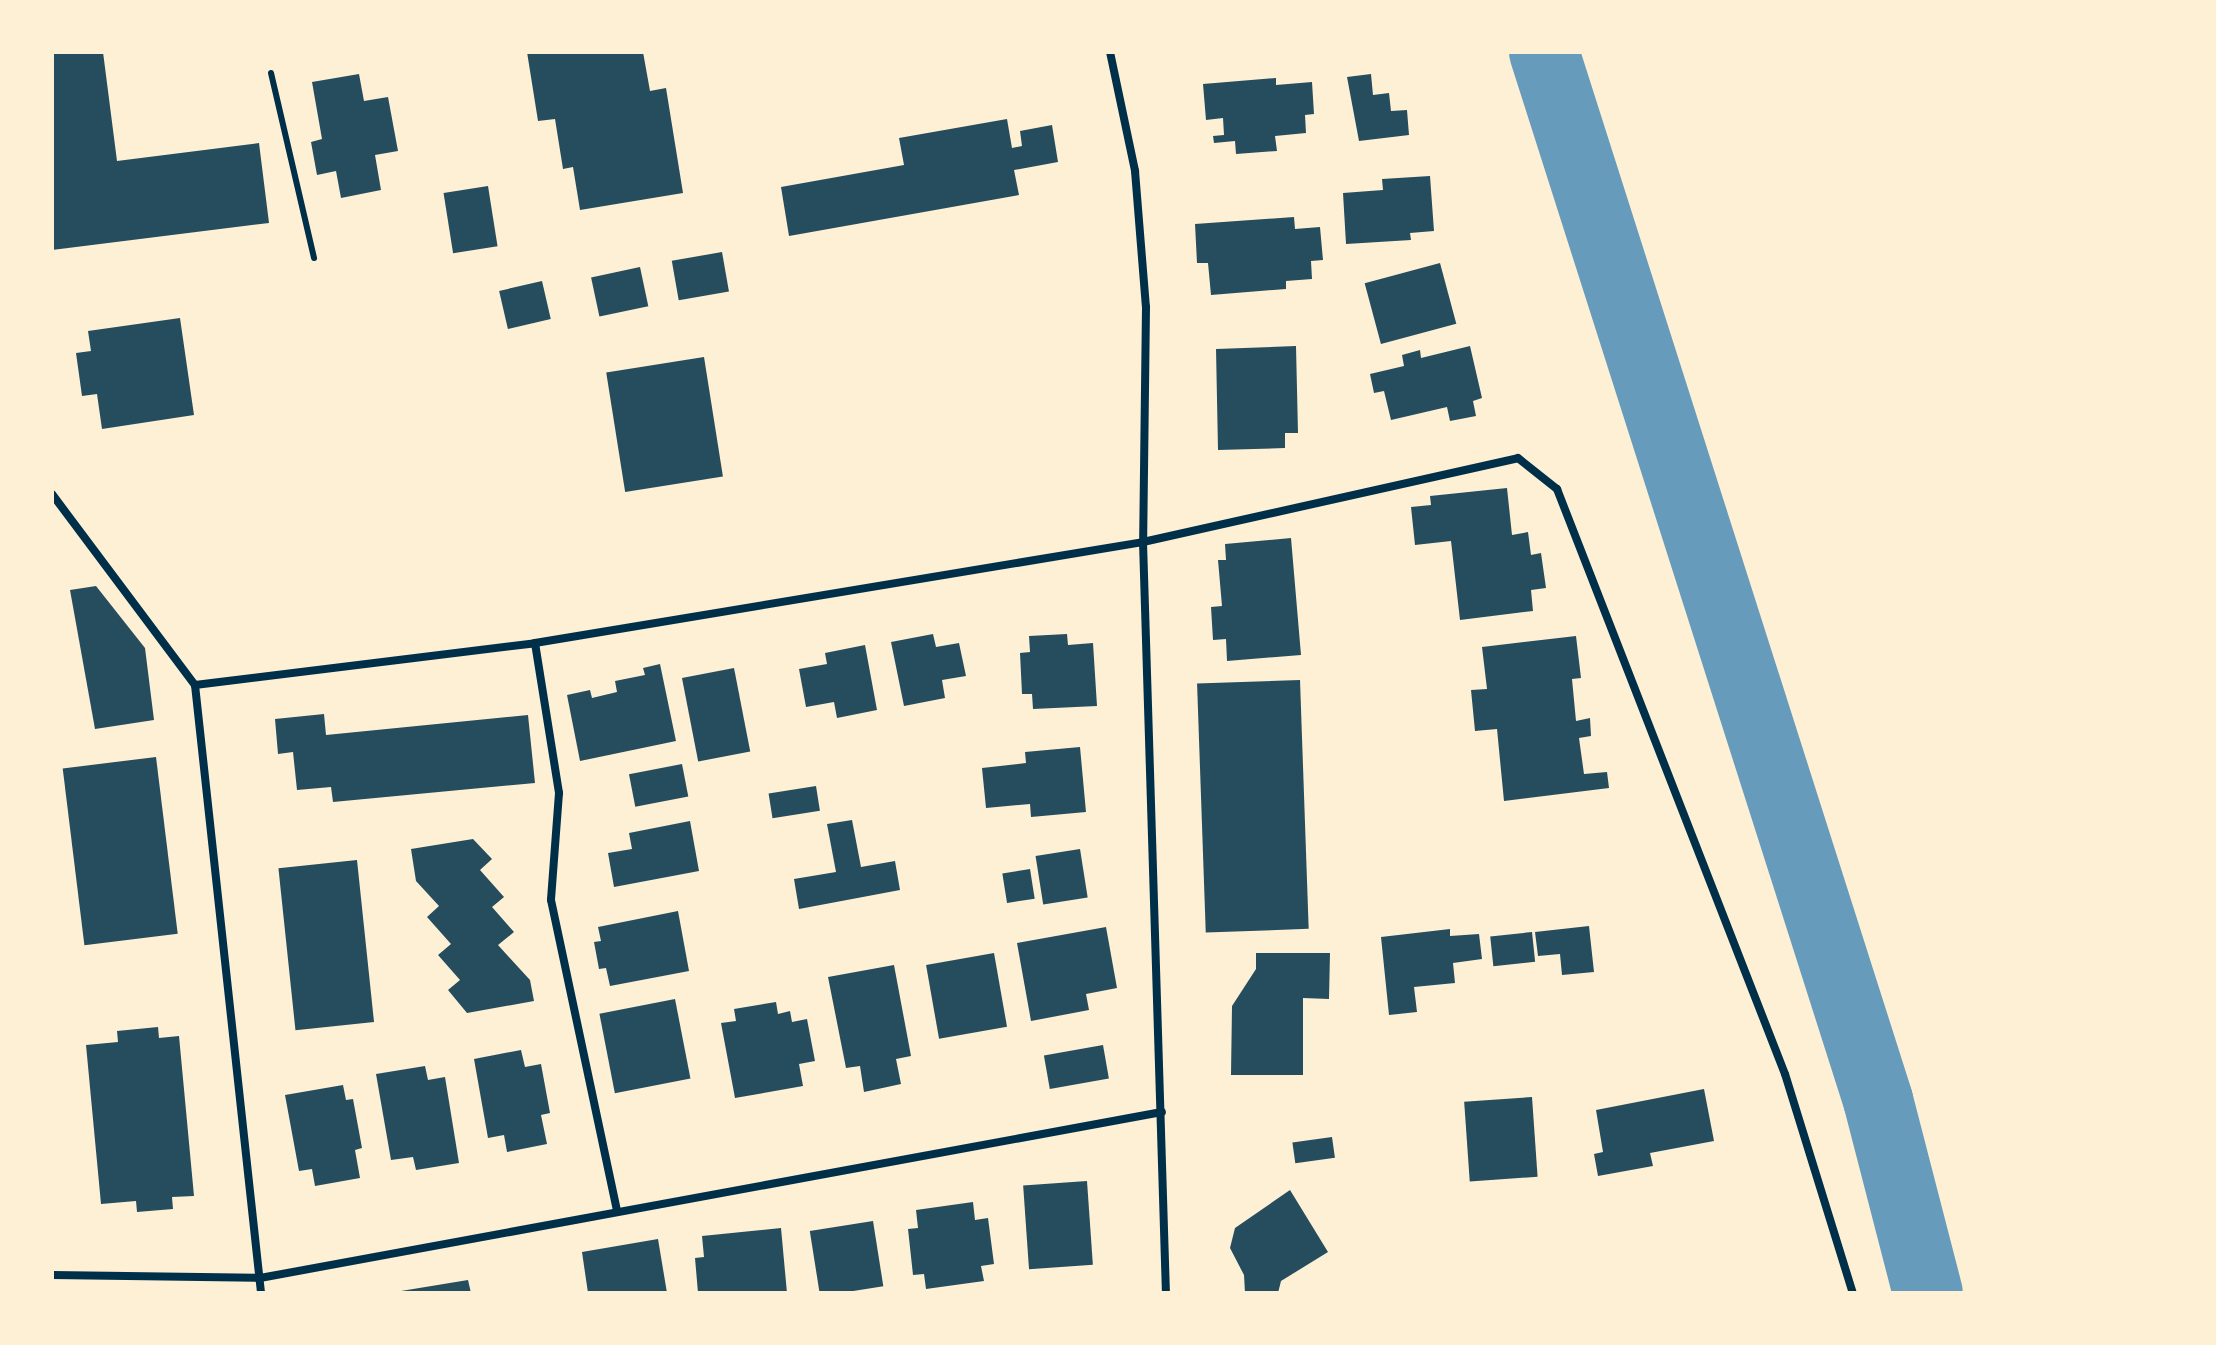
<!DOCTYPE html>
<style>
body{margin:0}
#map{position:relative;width:2216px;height:1345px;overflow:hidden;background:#fdf0d5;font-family:"Fira Sans",sans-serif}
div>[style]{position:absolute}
.river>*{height:70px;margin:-35px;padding:0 35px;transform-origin:35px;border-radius:35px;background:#669bbc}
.building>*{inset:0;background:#264d5e;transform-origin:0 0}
.service>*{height:6px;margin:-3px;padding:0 3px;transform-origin:3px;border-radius:3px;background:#003049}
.minor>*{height:8px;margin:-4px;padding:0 4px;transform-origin:4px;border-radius:4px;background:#003049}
span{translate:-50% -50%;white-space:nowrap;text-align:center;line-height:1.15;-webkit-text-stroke:6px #fdf0d5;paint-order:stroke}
.frame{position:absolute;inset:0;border:54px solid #fdf0d5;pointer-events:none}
</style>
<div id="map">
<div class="river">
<i style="left:1544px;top:52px;width:1100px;rotate:72.32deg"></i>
<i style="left:1878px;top:1100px;width:199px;rotate:75.5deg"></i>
</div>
<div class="building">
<i style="clip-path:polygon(52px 52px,103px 52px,117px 161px,259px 143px,269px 223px,52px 250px)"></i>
<i style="clip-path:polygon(527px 52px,643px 52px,650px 91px,666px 88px,683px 193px,580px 210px,573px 167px,563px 169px,555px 119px,538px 121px)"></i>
<i style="clip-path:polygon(359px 74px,364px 101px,388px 97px,398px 151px,375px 155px,381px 190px,341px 198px,336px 171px,317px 175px,311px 142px,322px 139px,312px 82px)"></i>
<i style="clip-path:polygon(1371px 74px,1373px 95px,1389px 93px,1391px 111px,1407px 110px,1409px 135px,1359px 141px,1347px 77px)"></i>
<i style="clip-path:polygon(1276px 78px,1276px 85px,1312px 82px,1314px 114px,1305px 115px,1306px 133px,1275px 136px,1277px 151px,1236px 154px,1235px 141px,1214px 143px,1213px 136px,1224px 135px,1223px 118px,1206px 120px,1203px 84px)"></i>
<i style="clip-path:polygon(1007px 119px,1012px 148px,1022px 146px,1020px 131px,1052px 125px,1058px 162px,1014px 170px,1019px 195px,789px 236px,781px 187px,904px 165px,899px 138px)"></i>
<i style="clip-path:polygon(1430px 176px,1434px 231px,1410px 233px,1411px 240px,1346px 244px,1343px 193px,1383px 190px,1382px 179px)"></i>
<i style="left:488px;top:186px;width:61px;height:45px;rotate:81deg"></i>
<i style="clip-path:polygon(1294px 217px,1295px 229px,1320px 227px,1323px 260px,1311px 261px,1312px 279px,1286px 281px,1286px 289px,1211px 295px,1208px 263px,1197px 263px,1195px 224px)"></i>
<i style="left:722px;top:252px;width:40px;height:51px;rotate:80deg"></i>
<i style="left:1440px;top:263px;width:63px;height:78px;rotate:75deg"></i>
<i style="left:640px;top:267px;width:40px;height:50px;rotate:78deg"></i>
<i style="left:542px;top:281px;width:39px;height:44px;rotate:77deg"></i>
<i style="clip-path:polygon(180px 318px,194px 415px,102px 429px,97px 394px,82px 396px,76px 353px,91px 351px,88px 331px)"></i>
<i style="clip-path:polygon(1296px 346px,1298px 433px,1285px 433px,1285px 448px,1218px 450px,1216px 349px)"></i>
<i style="clip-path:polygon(1470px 346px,1482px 398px,1473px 401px,1476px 416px,1450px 421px,1447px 407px,1391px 420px,1384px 391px,1374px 393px,1370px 374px,1404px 366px,1402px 355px,1420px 350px,1421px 358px)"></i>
<i style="left:704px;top:357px;width:121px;height:99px;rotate:81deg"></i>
<i style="clip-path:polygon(1507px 488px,1512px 535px,1528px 532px,1531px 555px,1541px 553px,1546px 588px,1531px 590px,1533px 611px,1460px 620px,1451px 541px,1415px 545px,1411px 507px,1431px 505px,1430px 496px)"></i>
<i style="clip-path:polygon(1291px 538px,1301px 655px,1227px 661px,1226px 639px,1213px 640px,1211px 607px,1222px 606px,1218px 560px,1226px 560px,1225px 544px)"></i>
<i style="clip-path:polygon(96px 586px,145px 648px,154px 720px,95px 729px,70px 590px)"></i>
<i style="clip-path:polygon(933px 634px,936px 647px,959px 643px,966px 676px,942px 680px,945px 698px,904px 706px,891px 642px)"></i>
<i style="clip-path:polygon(1067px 634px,1068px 645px,1093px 643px,1097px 706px,1033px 709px,1032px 694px,1022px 694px,1020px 653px,1030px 652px,1029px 636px)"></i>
<i style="clip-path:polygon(1576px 636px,1581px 678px,1572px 679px,1576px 721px,1590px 718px,1591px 736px,1579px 738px,1584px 774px,1607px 772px,1609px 788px,1504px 801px,1497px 729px,1475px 731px,1471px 690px,1487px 689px,1482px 647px)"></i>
<i style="clip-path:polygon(865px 645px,877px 710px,837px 718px,834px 702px,806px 707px,799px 669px,827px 664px,825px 653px)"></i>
<i style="clip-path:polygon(660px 664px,676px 741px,580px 761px,567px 695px,590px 690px,592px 698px,617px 692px,615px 681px,645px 675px,643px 668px)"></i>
<i style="left:734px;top:668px;width:85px;height:53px;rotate:79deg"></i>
<i style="left:1300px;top:680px;width:249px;height:103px;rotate:88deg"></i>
<i style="clip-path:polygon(324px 714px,326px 735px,528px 715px,535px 783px,333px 802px,331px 787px,297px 790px,293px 752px,278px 754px,275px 719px)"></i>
<i style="clip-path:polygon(1080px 747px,1086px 812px,1031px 817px,1030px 804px,986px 808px,982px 768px,1026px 763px,1025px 752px)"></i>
<i style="left:156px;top:757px;width:178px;height:94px;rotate:83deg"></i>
<i style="left:682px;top:764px;width:33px;height:54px;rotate:79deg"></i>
<i style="left:816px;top:786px;width:25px;height:48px;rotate:81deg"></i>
<i style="clip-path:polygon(852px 820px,861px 867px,895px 861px,900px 890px,799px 909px,794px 879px,836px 872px,827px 824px)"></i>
<i style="clip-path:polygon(690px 821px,699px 871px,614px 887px,608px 853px,632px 849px,629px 833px)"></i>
<i style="clip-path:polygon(473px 839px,492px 859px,480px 870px,504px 897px,492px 907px,514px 932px,498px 945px,530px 980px,534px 1001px,467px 1013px,448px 990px,460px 980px,438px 955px,451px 944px,427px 917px,439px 906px,416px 881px,411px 849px)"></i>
<i style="left:1080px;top:849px;width:49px;height:45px;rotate:81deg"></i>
<i style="left:357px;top:860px;width:163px;height:79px;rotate:84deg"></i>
<i style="left:1030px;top:869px;width:30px;height:28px;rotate:81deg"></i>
<i style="clip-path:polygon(678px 911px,689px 971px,610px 986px,606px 968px,599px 969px,594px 942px,601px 941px,598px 927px)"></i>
<i style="clip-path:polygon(1589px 926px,1594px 972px,1562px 975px,1560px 954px,1538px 956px,1535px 932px)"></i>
<i style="clip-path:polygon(1106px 927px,1117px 988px,1086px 994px,1089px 1010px,1031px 1021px,1017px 943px)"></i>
<i style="clip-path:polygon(1450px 929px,1450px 936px,1479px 934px,1482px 959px,1453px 963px,1455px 983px,1414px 987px,1417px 1012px,1389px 1015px,1381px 937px)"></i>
<i style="left:1532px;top:932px;width:30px;height:42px;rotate:84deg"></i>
<i style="left:994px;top:953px;width:75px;height:69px;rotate:80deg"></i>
<i style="clip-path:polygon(1256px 953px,1330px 953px,1329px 999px,1303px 998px,1303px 1075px,1231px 1075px,1232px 1006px,1256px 969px)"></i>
<i style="clip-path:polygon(894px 965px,911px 1056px,896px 1059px,901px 1084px,864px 1092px,860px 1066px,846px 1068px,828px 977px)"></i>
<i style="left:675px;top:999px;width:81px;height:77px;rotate:79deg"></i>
<i style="clip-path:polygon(776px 1002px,778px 1014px,790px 1011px,792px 1022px,807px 1019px,815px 1061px,799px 1064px,803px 1086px,735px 1098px,721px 1023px,736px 1021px,734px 1009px)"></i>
<i style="clip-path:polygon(158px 1027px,159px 1038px,179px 1036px,194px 1196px,172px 1197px,173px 1209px,137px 1212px,136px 1201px,101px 1204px,86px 1045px,118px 1042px,117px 1031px)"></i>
<i style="left:1103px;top:1045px;width:34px;height:60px;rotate:80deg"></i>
<i style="clip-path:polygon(521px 1050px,525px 1067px,541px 1064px,550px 1113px,541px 1115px,547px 1144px,507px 1152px,504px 1135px,488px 1138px,474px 1059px)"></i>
<i style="clip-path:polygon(425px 1066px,428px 1080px,445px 1077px,459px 1163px,416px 1170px,413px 1157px,391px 1160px,376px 1074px)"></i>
<i style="clip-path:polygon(343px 1085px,346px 1100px,353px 1099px,362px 1148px,355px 1150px,360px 1178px,315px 1186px,312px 1169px,299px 1171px,285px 1095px)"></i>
<i style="clip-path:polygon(1704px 1089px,1714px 1141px,1650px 1153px,1653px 1166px,1598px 1176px,1594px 1154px,1603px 1152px,1596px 1110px)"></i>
<i style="left:1532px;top:1097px;width:80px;height:68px;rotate:86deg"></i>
<i style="left:1332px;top:1137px;width:21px;height:40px;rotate:82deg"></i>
<i style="left:1087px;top:1181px;width:84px;height:64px;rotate:86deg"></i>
<i style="clip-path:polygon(1290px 1190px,1328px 1252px,1281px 1281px,1278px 1293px,1245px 1293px,1244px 1275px,1230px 1248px,1235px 1228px)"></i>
<i style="clip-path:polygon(973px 1202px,975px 1220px,988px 1218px,994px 1264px,981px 1266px,984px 1281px,926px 1289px,924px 1274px,913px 1275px,908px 1229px,918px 1228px,916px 1210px)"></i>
<i style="left:873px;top:1221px;width:66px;height:64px;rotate:81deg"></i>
<i style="clip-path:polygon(781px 1228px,787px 1293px,698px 1293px,695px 1258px,704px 1257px,702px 1236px)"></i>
<i style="clip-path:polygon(658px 1239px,667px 1293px,588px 1293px,582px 1252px)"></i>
<i style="clip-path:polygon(468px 1280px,471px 1293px,401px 1293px,401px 1291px)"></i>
</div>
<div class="service">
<i style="left:271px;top:73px;width:190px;rotate:76.9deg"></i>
</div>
<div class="minor">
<i style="left:1110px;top:52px;width:122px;rotate:78.1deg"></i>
<i style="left:1135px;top:171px;width:136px;rotate:85.4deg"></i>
<i style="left:1146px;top:307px;width:235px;rotate:90.7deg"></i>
<i style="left:1143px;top:542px;width:751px;rotate:88.25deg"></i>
<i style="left:52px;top:494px;width:239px;rotate:53.2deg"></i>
<i style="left:195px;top:685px;width:612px;rotate:83.8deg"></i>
<i style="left:535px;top:643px;width:152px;rotate:80.9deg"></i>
<i style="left:559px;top:793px;width:107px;rotate:94.3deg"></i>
<i style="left:551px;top:900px;width:318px;rotate:78deg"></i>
<i style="left:195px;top:685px;width:343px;rotate:-7deg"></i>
<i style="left:535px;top:643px;width:616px;rotate:-9.43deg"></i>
<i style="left:1143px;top:542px;width:384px;rotate:-12.6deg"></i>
<i style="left:1518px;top:458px;width:50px;rotate:38.5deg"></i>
<i style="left:1557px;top:489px;width:628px;rotate:68.71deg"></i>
<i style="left:1785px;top:1074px;width:229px;rotate:72.8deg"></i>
<i style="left:52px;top:1275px;width:208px;rotate:0.8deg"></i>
<i style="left:260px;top:1278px;width:917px;rotate:-10.43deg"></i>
</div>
<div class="frame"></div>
</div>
